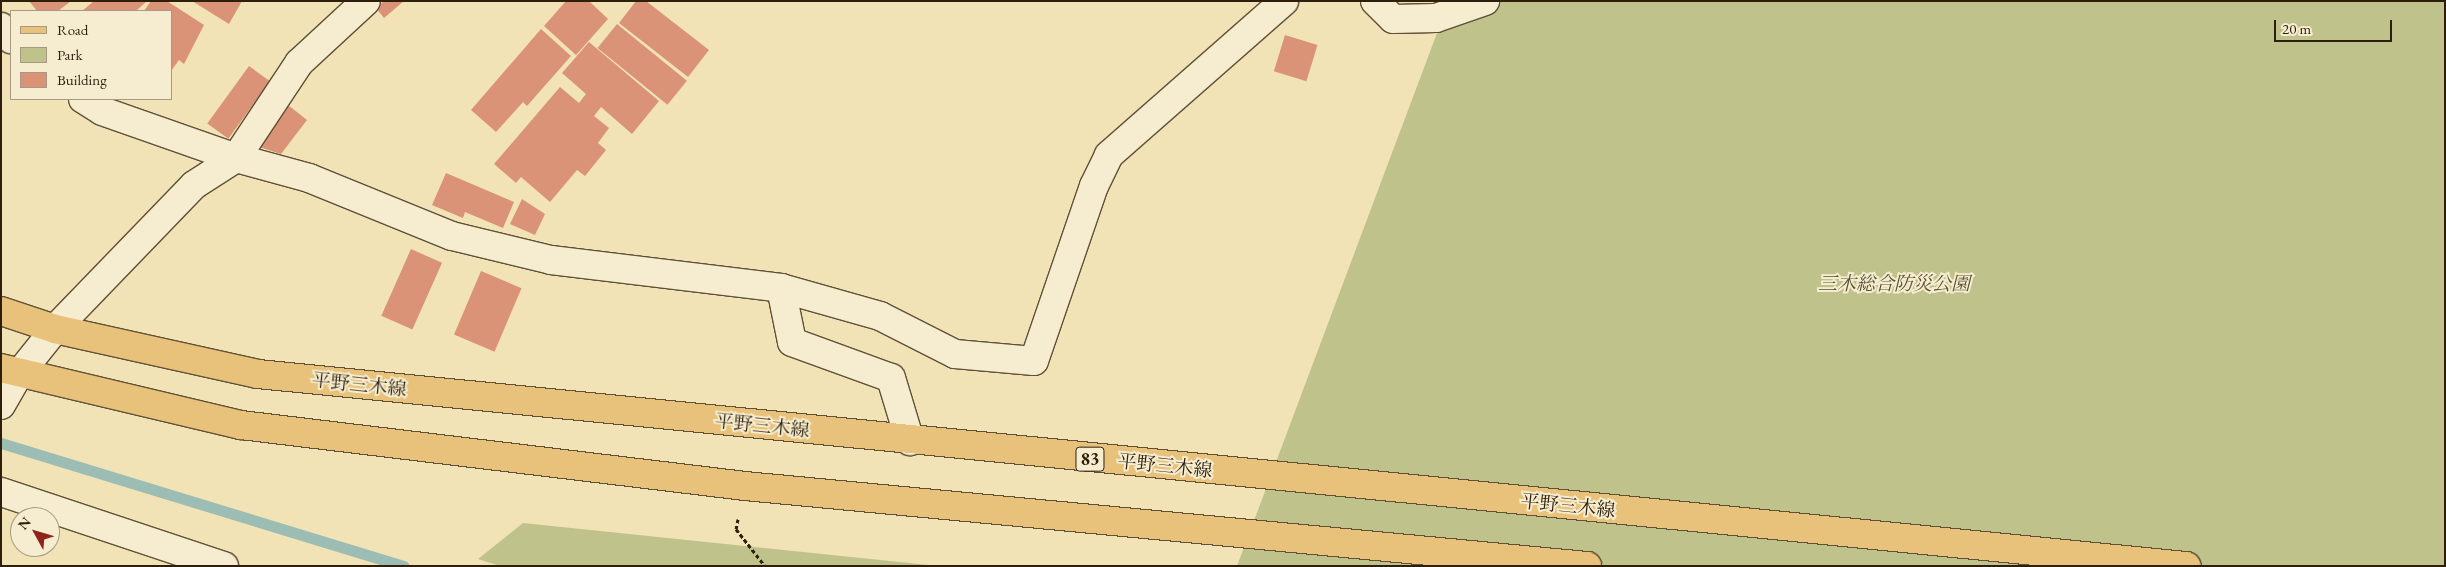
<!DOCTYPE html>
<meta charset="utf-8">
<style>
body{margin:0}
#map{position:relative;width:2446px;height:567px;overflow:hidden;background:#f1e3b6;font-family:"EB Garamond","Noto Serif JP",serif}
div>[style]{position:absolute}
.green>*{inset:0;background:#bfc28b}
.stream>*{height:11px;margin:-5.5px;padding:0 5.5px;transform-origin:5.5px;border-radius:5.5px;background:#9cbdb4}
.building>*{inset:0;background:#db9377;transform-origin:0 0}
.path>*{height:3px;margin-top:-1.5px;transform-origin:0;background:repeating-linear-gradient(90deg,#2e1f0c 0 4px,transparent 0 6.5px)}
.roads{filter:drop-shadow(1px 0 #5f5036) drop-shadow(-1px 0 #5f5036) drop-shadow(0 1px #5f5036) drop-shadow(0 -1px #5f5036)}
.street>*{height:28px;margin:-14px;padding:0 14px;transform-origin:14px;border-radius:14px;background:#f6edd0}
.primary>*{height:28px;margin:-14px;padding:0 14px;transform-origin:14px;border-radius:14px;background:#e8c27b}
span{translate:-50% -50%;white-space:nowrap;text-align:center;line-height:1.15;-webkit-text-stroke:4px #f6edd0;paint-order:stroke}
.shield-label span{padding:1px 4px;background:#f6edd0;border:1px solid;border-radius:4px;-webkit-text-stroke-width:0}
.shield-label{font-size:18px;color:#2e1f0c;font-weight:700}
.park-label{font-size:19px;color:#5a5032;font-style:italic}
.street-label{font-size:19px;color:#2e1f0c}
.frame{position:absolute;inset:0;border:2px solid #2e1f0c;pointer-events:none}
.legend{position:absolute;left:10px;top:10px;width:162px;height:90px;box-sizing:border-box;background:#f6edd0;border:1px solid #a69b82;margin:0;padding:6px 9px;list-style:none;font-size:15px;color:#2e1f0c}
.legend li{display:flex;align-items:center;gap:10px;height:25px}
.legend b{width:25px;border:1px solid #a69b82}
.north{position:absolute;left:10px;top:507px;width:50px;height:50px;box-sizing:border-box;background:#f6edd0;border:1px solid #a69b82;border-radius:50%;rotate:309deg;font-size:14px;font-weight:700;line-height:20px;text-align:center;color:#2e1f0c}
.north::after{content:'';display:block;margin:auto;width:18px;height:22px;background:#8f2418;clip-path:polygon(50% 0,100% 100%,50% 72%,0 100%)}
.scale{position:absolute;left:2274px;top:20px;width:118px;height:22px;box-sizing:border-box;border:2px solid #2e1f0c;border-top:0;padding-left:6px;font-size:15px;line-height:18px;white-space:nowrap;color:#2e1f0c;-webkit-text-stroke:4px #f6edd0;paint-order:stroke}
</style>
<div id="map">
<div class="green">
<i style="clip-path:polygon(1449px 1px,2445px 1px,2445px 566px,1237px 566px)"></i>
<i style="clip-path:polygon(523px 523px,938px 566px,500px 566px,478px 559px)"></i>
</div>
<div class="stream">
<i style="left:1px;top:443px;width:421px;rotate:17deg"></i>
</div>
<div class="building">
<i style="clip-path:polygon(29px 1px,71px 1px,58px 11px,37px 11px)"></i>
<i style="clip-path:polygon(94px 1px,145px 1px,146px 2px,136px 11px,82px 11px)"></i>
<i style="clip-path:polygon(151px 1px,167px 1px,204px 25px,184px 64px,179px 60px,171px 71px,171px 11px,144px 11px)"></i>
<i style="clip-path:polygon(192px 1px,242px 1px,229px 24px)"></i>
<i style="clip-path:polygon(384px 1px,404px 1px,384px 18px,376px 8px)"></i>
<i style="clip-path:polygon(566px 1px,589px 1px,608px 19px,576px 55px,544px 26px)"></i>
<i style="clip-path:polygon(636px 1px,646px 1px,709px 50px,688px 77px,619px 23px)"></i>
<i style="left:617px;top:24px;width:90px;height:31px;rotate:39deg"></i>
<i style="clip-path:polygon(541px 29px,571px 56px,527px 106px,523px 102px,496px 132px,471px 110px)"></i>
<i style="left:1285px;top:35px;width:34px;height:38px;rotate:17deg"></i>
<i style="clip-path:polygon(589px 42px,659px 101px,632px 134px,601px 107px,594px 116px,609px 128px,598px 143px,606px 150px,585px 176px,577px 170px,550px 202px,521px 177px,516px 183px,494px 164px,560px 87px,579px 103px,586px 94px,562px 73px)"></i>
<i style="left:249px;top:66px;width:26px;height:71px;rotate:36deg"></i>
<i style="clip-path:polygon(288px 105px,307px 120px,281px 154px,256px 146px)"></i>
<i style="clip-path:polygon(446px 173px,514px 202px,503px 228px,465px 212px,463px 218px,432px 205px)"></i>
<i style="clip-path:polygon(522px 199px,545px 214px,535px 235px,510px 224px)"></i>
<i style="left:411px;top:249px;width:34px;height:73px;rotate:24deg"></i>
<i style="left:481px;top:271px;width:44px;height:69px;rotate:23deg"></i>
</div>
<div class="path">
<i style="left:738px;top:519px;width:10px;rotate:101deg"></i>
<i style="left:736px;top:529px;width:47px;rotate:51.9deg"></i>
</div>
<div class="roads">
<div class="street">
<i style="left:1375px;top:1px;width:25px;rotate:45deg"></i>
<i style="left:1393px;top:19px;width:43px;rotate:-1.3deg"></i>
<i style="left:1436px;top:18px;width:52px;rotate:-19.1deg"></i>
<i style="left:1px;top:27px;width:16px;rotate:50deg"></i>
<i style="left:83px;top:99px;width:22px;rotate:32deg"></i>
<i style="left:102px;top:111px;width:142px;rotate:19.3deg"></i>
<i style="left:236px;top:158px;width:76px;rotate:15.3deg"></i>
<i style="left:309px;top:178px;width:154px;rotate:22.1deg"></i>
<i style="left:452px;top:236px;width:102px;rotate:13.6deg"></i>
<i style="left:551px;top:260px;width:232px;rotate:6.9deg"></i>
<i style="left:781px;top:288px;width:103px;rotate:15.8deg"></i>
<i style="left:880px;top:316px;width:84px;rotate:26.9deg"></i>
<i style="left:955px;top:354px;width:79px;rotate:5.1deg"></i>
<i style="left:1034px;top:361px;width:185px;rotate:-71.1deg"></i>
<i style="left:1094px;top:186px;width:34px;rotate:-64deg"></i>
<i style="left:1109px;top:155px;width:233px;rotate:-41.3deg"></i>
<i style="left:781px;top:288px;width:55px;rotate:78.5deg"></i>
<i style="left:792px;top:342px;width:105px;rotate:20deg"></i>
<i style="left:891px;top:378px;width:66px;rotate:73.2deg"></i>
<i style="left:1px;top:405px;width:36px;rotate:-60deg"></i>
<i style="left:19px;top:374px;width:58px;rotate:-51.3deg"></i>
<i style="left:55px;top:329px;width:200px;rotate:-46deg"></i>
<i style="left:194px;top:185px;width:50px;rotate:-32.7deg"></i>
<i style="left:236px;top:158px;width:114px;rotate:-56.4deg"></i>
<i style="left:299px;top:63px;width:91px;rotate:-42.8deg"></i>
<i style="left:1px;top:492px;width:235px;rotate:18.4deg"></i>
</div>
<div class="primary">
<i style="left:1px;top:311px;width:57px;rotate:18.4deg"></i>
<i style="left:55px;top:329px;width:208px;rotate:12.5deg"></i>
<i style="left:258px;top:374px;width:1938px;rotate:5.69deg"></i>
<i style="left:1px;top:368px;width:247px;rotate:13.4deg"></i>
<i style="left:241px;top:425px;width:508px;rotate:6.9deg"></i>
<i style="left:745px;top:486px;width:846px;rotate:5.43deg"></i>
</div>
</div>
<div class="shield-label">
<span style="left:1090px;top:459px">83</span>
</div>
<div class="park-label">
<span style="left:1894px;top:284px">三木総合防災公園</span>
</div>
<div class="street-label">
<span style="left:359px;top:385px;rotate:6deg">平野三木線</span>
<span style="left:762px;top:426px;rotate:6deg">平野三木線</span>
<span style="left:1165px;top:466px;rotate:6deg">平野三木線</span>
<span style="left:1568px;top:506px;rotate:6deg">平野三木線</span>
</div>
<div class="frame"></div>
<ul class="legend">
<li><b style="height:6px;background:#e8c27b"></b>Road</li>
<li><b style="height:14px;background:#bfc28b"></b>Park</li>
<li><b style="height:14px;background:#db9377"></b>Building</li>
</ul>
<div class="north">N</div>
<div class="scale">20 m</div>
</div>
